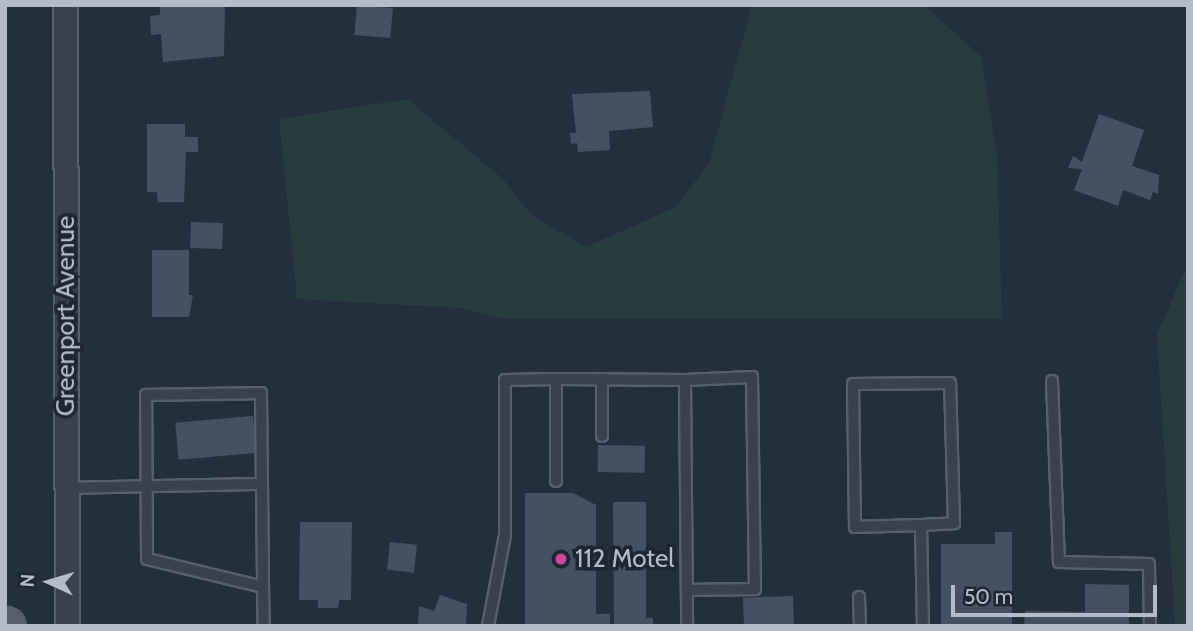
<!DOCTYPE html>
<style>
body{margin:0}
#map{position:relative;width:1193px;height:631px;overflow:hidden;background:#242f3e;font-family:Cabin,sans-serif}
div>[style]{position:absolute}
.green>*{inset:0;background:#263c3f}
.building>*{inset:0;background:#455162;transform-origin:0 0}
.roads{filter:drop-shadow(2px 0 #565f6c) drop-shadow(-2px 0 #565f6c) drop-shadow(0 2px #565f6c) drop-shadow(0 -2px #565f6c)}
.lane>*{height:10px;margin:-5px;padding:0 5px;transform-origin:5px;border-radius:5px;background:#38414e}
.street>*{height:23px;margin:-11.5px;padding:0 11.5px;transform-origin:11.5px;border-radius:11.5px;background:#38414e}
.primary>*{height:35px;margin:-17.5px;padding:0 17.5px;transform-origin:17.5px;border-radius:17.5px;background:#56606e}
.dots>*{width:19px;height:19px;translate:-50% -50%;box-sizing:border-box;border:4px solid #1d2633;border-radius:50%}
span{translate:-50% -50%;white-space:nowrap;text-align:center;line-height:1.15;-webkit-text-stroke:7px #1d2633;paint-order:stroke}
.street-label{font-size:26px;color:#b4bcc9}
.poi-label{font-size:26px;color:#b4bcc9}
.left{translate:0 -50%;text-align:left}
.frame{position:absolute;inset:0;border:7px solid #b4bcc9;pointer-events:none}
.north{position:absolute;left:14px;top:547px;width:70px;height:70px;-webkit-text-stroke:5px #1d2633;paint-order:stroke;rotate:274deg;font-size:19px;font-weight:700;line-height:28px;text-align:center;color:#b4bcc9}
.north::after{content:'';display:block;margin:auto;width:24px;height:32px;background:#b4bcc9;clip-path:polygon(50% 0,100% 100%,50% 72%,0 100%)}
.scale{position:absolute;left:951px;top:585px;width:206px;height:32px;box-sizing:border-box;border:4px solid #b4bcc9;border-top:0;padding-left:9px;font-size:21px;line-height:24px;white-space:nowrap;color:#b4bcc9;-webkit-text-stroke:5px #1d2633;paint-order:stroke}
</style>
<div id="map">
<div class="green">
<i style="clip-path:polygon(752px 5px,924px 5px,981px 57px,997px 156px,1002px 319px,506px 319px,460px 308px,297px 299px,279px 119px,407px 99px,503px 179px,531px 215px,586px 247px,676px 207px,709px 163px)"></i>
<i style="clip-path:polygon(1188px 263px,1188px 626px,1175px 626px,1157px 334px)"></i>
</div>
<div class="building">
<i style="clip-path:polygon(160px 5px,225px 5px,224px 56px,163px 62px,161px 34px,151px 35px,150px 16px,160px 15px)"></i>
<i style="left:357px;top:5px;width:36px;height:30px;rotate:5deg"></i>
<i style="clip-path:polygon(650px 91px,653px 127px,609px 131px,610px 150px,578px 152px,577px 143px,571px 144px,570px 133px,576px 133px,572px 94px)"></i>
<i style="clip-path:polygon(1099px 114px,1144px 130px,1132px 166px,1159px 175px,1158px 194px,1153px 192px,1150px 200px,1123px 190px,1118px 206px,1074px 190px,1082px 169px,1068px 168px,1073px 156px,1082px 162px)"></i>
<i style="clip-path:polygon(147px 124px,185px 124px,185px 137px,198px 137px,198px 152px,186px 152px,184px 202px,158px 202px,157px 192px,147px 192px)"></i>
<i style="left:191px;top:222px;width:32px;height:26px;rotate:2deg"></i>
<i style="clip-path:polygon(152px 250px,189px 250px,189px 295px,193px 295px,189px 317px,152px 317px)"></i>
<i style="left:253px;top:416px;width:37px;height:78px;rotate:85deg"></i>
<i style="left:598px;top:445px;width:47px;height:27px;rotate:1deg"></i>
<i style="clip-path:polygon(525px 493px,573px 493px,596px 505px,596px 614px,610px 614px,610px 626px,525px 626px)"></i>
<i style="clip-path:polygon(613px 502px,646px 502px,646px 618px,653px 618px,653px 626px,614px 625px)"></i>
<i style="clip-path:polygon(300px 522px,352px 522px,351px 600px,339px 600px,338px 608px,318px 608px,318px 600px,299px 600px)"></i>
<i style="clip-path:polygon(995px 532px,1012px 532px,1012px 626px,941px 626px,941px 544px,995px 544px)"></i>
<i style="left:390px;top:542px;width:27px;height:28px;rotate:6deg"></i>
<i style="clip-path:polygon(1085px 584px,1129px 585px,1129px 626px,1024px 626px,1025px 611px,1085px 612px)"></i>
<i style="clip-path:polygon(440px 595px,467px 604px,466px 626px,418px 626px,419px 606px,434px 611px)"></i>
<i style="left:793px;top:596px;width:30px;height:50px;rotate:88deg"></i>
</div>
<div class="roads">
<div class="lane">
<i style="left:556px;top:379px;width:102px;rotate:90deg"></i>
<i style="left:602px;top:379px;width:57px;rotate:90deg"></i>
<i style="left:685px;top:380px;width:67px;rotate:-2.6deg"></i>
<i style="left:752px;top:377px;width:212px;rotate:89.2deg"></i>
<i style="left:755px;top:589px;width:68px;rotate:179.2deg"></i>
<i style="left:1052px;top:381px;width:181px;rotate:87.8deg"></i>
<i style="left:1059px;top:562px;width:90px;rotate:1.3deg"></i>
<i style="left:1149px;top:564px;width:62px;rotate:89.1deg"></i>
<i style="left:67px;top:488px;width:195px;rotate:-1.2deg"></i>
<i style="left:921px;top:525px;width:33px;rotate:-3deg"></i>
<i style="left:954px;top:523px;width:140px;rotate:-91.6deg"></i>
<i style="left:950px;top:383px;width:97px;rotate:179.4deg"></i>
<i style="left:853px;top:384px;width:143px;rotate:89.2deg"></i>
<i style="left:855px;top:527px;width:66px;rotate:-1.7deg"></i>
<i style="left:921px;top:525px;width:101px;rotate:88.9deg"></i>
<i style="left:263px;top:587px;width:119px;rotate:-166.4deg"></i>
<i style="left:147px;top:559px;width:164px;rotate:-90.3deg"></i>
<i style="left:146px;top:395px;width:115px;rotate:-1deg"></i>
<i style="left:261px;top:393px;width:91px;rotate:89.4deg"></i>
<i style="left:262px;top:484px;width:103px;rotate:89.4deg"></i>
<i style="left:263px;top:587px;width:39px;rotate:89deg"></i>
<i style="left:859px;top:597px;width:29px;rotate:88deg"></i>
<i style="left:488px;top:626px;width:93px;rotate:-79.4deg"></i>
<i style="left:505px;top:535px;width:155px;rotate:-90deg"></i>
<i style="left:505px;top:380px;width:51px;rotate:-1.1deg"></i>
<i style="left:556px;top:379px;width:129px;rotate:0.4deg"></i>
<i style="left:685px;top:380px;width:246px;rotate:89.5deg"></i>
</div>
<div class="street">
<i style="left:65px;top:5px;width:621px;rotate:89.82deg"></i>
</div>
<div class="primary">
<i style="left:5px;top:625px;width:2px;rotate:27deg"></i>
</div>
</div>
<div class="dots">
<i style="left:561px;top:559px;background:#d1479c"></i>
</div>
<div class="street-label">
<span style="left:66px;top:316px;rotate:-90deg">Greenport Avenue</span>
</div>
<div class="poi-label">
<span class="left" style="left:575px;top:559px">112 Motel</span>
</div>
<div class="frame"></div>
<div class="north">N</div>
<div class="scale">50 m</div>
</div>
